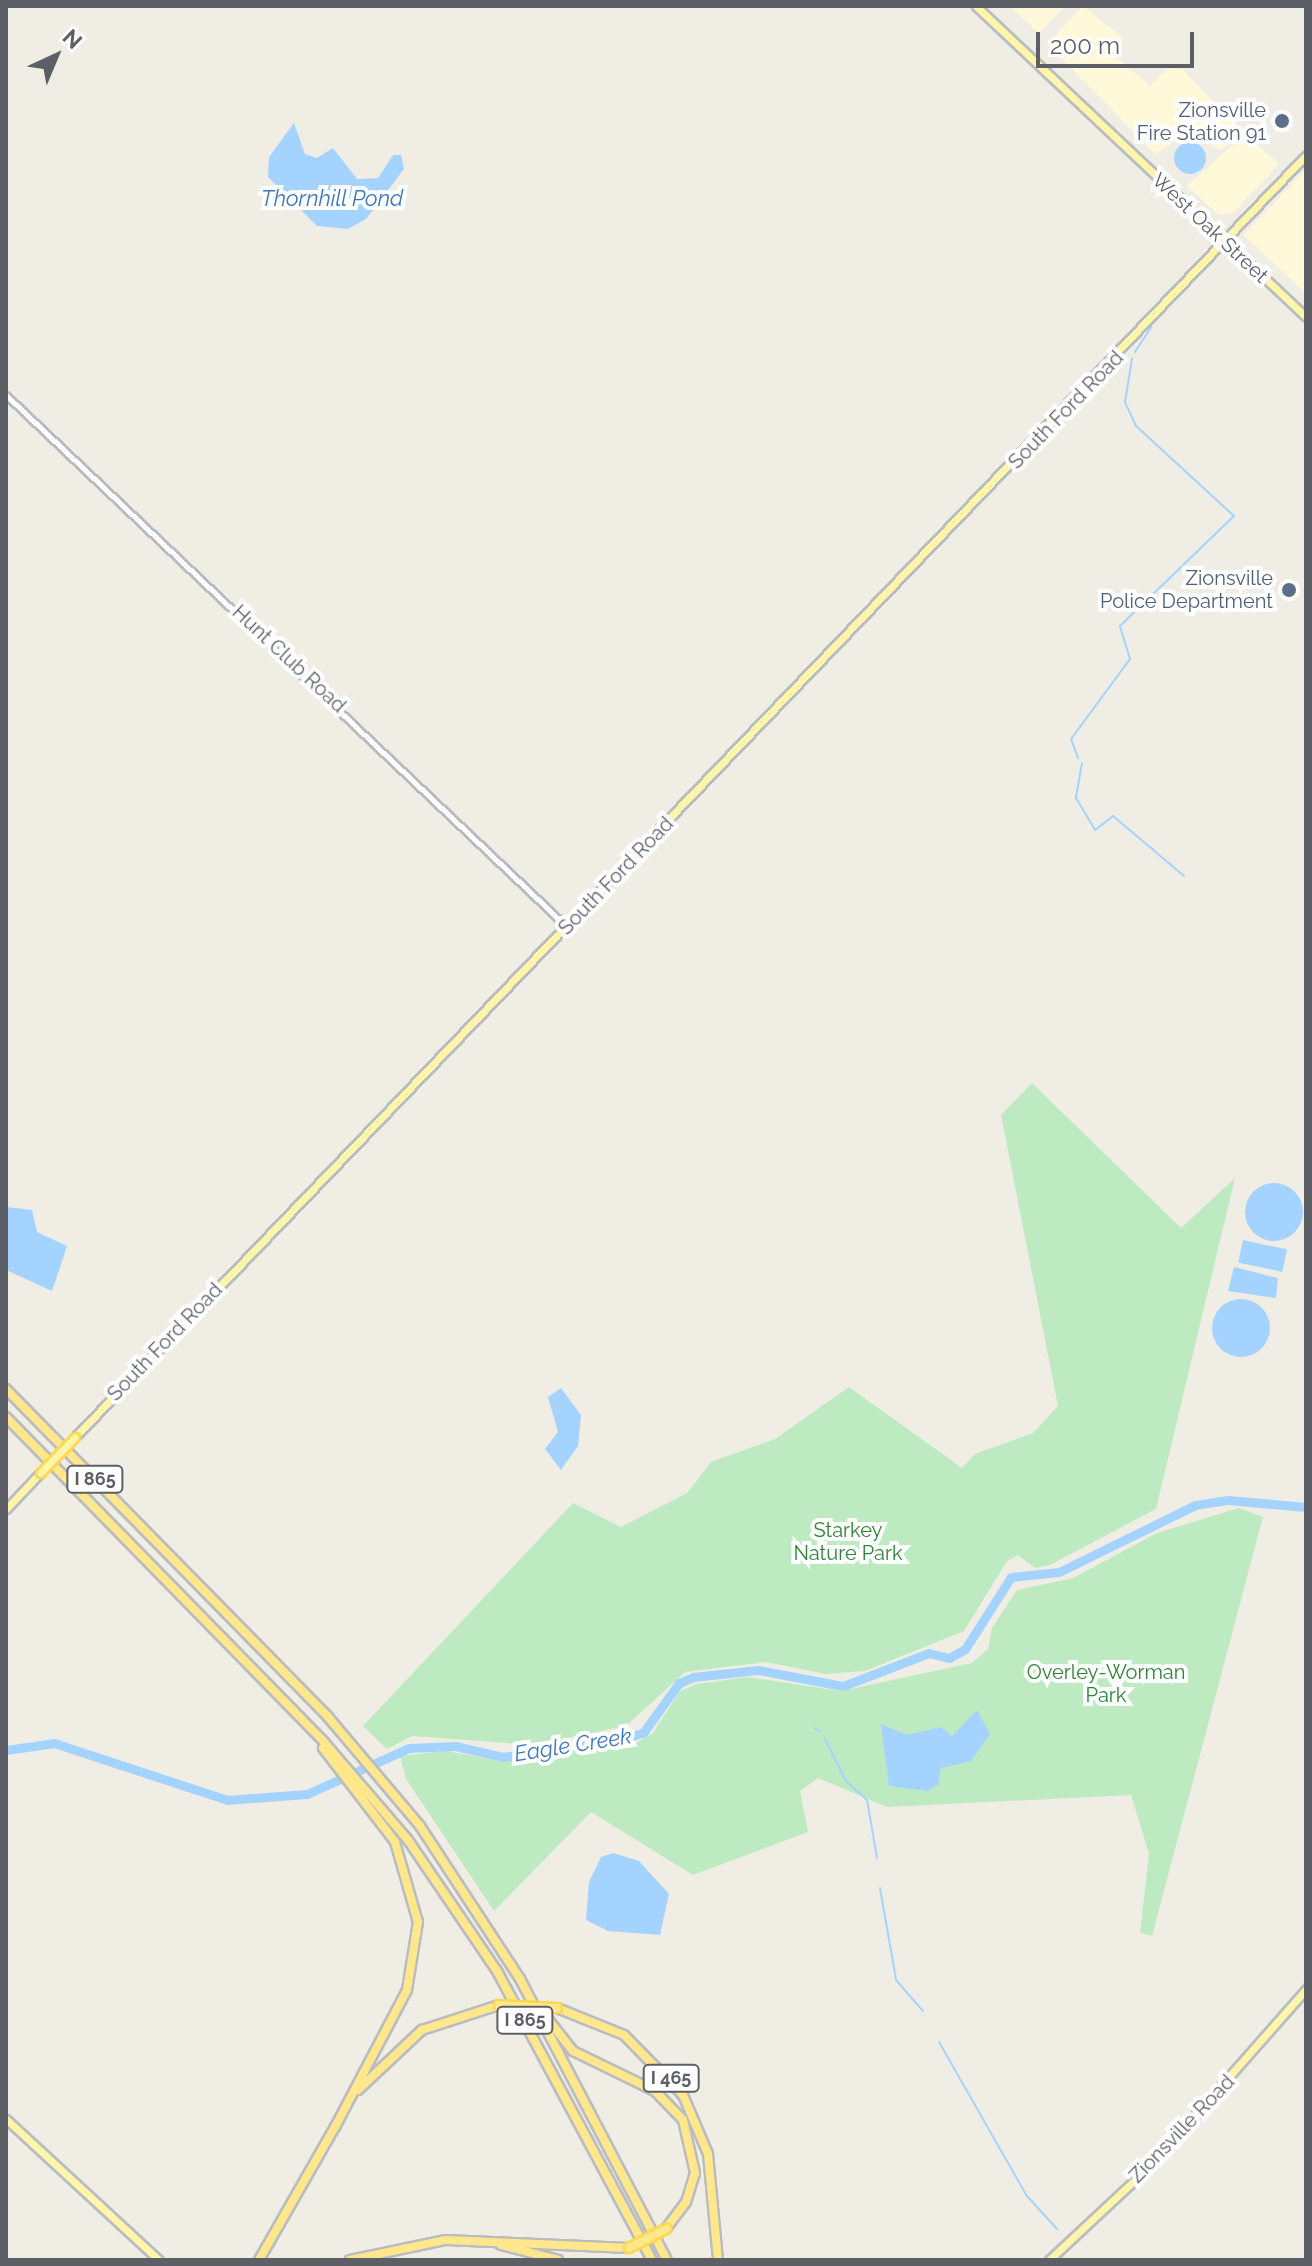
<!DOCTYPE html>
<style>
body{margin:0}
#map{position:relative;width:1312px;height:2266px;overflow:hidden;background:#f0eee4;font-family:Raleway,sans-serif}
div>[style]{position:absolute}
.commercial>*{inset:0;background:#fff9da}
.green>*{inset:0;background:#beeac1}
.water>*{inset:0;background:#a5d3ff;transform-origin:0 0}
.round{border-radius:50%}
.stream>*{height:2px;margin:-1px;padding:0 1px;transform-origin:1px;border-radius:1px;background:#a5d3ff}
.river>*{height:9px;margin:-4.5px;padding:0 4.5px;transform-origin:4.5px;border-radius:4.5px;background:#a5d3ff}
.roads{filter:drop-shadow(2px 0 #b9bcc1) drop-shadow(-2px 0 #b9bcc1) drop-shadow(0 2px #b9bcc1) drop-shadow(0 -2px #b9bcc1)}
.minor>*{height:5px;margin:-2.5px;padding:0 2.5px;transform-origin:2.5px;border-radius:2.5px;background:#fff}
.major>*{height:7px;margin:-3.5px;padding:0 3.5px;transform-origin:3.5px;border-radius:3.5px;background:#fff6aa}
.highway>*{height:8px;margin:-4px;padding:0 4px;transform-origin:4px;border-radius:4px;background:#ffe88c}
.bridges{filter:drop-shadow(2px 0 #ffd74f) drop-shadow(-2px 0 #ffd74f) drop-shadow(0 2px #ffd74f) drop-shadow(0 -2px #ffd74f)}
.major-bridge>*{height:7px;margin:-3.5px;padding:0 3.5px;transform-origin:3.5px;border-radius:3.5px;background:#fff6aa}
.highway-bridge>*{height:8px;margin:-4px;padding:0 4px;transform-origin:4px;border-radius:4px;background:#ffe88c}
.dots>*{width:22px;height:22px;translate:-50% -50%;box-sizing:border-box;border:4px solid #fff;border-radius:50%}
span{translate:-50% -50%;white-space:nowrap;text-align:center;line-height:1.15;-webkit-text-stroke:8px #fff;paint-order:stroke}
.shield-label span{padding:2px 6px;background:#fff;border:2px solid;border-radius:6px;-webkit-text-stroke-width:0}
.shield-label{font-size:18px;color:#5c6066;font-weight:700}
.service-label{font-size:20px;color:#4e5e75}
.right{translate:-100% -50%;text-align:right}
.street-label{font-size:20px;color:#5c6066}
.park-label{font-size:20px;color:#2c8536}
.water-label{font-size:22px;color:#3a76c6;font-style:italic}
.frame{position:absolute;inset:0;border:8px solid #5c6066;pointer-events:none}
.north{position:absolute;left:16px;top:16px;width:80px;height:80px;-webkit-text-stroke:6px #fff;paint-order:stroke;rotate:44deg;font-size:22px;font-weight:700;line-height:32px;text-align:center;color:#5c6066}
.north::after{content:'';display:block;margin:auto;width:28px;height:36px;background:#5c6066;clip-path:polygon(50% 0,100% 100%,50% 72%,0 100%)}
.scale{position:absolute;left:1036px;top:32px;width:158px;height:36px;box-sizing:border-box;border:4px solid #5c6066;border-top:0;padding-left:10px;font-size:24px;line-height:28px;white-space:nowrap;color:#5c6066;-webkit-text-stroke:6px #fff;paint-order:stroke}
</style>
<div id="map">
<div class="commercial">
<i style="clip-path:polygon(1010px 6px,1065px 6px,1039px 33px)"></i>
<i style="clip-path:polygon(1083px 6px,1123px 38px,1113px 54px,1150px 86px,1168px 68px,1182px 69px,1241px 130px,1221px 150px,1186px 133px,1156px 154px,1047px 44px)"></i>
<i style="clip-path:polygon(1245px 134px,1279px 164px,1234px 212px,1219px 215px,1187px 186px)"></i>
<i style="clip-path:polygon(1306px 169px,1306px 294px,1244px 235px)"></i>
</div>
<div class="green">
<i style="clip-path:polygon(1032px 1083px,1181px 1228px,1235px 1178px,1156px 1509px,1050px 1565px,1035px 1568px,1018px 1555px,1007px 1561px,964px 1631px,865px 1671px,826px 1674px,766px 1662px,685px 1672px,626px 1726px,533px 1745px,412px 1736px,387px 1749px,363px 1726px,573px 1503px,621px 1527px,687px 1493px,711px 1462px,775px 1439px,849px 1387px,962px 1468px,975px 1454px,1033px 1433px,1058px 1406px,1001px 1115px)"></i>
<i style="clip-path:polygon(1239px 1508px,1263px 1517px,1152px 1936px,1140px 1933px,1149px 1854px,1131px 1795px,887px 1807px,818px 1778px,800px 1791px,808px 1832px,693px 1875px,591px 1812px,494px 1911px,406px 1779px,400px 1756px,446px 1751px,501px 1761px,636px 1743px,653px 1733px,680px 1691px,697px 1684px,748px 1677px,841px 1691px,972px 1663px,988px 1649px,992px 1628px,1017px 1590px,1073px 1578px,1157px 1533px)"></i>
</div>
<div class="water">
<i style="clip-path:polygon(294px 123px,305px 154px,317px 158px,333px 148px,357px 179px,378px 178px,393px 155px,401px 155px,404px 169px,366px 219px,348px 229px,317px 226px,268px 177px,269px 157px)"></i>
<i class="round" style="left:1174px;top:142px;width:32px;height:32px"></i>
<i class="round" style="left:1245px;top:1183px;width:58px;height:58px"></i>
<i style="clip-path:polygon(7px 1207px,32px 1210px,37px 1232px,67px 1246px,52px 1291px,6px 1270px)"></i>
<i style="left:1243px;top:1240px;width:45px;height:23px;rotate:12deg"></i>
<i style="clip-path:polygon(1234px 1267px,1278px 1278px,1276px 1298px,1228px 1291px)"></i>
<i class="round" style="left:1212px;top:1299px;width:58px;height:58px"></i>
<i style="clip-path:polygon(561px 1388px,581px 1415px,578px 1446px,561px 1470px,545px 1449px,558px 1432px,548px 1397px)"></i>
<i style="clip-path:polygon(977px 1710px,990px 1734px,971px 1761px,941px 1768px,938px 1785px,927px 1791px,889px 1786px,881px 1724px,907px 1735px,941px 1727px,952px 1736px)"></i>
<i style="clip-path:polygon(613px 1853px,639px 1861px,669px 1894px,660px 1935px,608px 1931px,586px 1920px,589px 1882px,601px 1857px)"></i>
</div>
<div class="stream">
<i style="left:1135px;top:352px;width:30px;rotate:-57deg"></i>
<i style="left:1078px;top:758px;width:20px;rotate:-110deg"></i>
<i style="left:1071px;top:739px;width:99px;rotate:-53.6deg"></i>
<i style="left:1130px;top:659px;width:34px;rotate:-107deg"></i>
<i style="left:1120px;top:626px;width:158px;rotate:-44deg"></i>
<i style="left:1234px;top:516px;width:133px;rotate:-137.4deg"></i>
<i style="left:1136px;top:426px;width:26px;rotate:-115deg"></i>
<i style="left:1125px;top:402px;width:44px;rotate:-80.8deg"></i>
<i style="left:1082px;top:763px;width:36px;rotate:100deg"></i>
<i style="left:1076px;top:798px;width:37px;rotate:59deg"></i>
<i style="left:1095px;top:830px;width:23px;rotate:-38deg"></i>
<i style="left:1113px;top:816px;width:93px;rotate:40.2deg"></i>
<i style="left:815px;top:1728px;width:6px;rotate:39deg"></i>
<i style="left:825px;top:1739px;width:47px;rotate:63.4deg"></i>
<i style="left:846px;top:1781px;width:28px;rotate:42deg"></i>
<i style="left:867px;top:1800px;width:59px;rotate:80.2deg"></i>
<i style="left:880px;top:1888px;width:93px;rotate:80.1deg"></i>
<i style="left:896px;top:1980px;width:41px;rotate:48.9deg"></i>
<i style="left:939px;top:2042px;width:177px;rotate:60.3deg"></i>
<i style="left:1027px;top:2196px;width:45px;rotate:47.7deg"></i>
</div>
<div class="river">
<i style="left:6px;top:1750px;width:49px;rotate:-8.3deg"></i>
<i style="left:54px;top:1743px;width:182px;rotate:18.2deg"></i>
<i style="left:227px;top:1800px;width:80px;rotate:-4.3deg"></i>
<i style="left:307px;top:1794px;width:112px;rotate:-24.3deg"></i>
<i style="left:409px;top:1748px;width:46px;rotate:-2.5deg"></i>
<i style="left:455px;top:1746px;width:49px;rotate:12.9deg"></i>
<i style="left:503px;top:1757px;width:114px;rotate:-8.1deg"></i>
<i style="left:616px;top:1741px;width:28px;rotate:-17deg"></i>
<i style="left:643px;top:1733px;width:62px;rotate:-54.2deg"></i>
<i style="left:679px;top:1683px;width:15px;rotate:-23deg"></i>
<i style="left:693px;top:1677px;width:65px;rotate:-6.1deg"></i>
<i style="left:758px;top:1670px;width:86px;rotate:10.7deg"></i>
<i style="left:843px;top:1686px;width:92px;rotate:-21deg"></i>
<i style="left:929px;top:1653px;width:21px;rotate:14deg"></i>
<i style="left:949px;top:1658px;width:18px;rotate:-29deg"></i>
<i style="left:965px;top:1649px;width:85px;rotate:-57.4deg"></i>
<i style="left:1011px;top:1577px;width:48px;rotate:-5.9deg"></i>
<i style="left:1059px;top:1572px;width:152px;rotate:-26.2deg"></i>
<i style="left:1195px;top:1505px;width:33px;rotate:-9deg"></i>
<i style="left:1228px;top:1500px;width:78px;rotate:5.1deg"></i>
</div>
<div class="roads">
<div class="minor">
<i style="left:6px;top:395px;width:772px;rotate:43.48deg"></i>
</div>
<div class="major">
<i style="left:976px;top:6px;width:453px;rotate:43.3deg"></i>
<i style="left:75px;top:1437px;width:1777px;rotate:-46.16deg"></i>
<i style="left:6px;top:1509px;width:50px;rotate:-46.6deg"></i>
<i style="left:6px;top:2119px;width:208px;rotate:42.7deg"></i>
<i style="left:1049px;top:2260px;width:139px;rotate:-43deg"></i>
<i style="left:1151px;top:2165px;width:235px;rotate:-48.6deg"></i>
</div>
<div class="highway">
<i style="left:6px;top:1389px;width:460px;rotate:45.5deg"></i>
<i style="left:328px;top:1717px;width:143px;rotate:49.8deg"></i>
<i style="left:420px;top:1826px;width:183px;rotate:56.8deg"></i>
<i style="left:520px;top:1979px;width:317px;rotate:62.4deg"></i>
<i style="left:6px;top:1417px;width:455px;rotate:45.6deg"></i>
<i style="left:324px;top:1742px;width:129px;rotate:49.4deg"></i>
<i style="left:408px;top:1840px;width:158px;rotate:55.8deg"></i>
<i style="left:497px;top:1971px;width:328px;rotate:61.8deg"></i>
<i style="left:323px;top:1748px;width:118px;rotate:52.5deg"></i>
<i style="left:395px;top:1842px;width:83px;rotate:74deg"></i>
<i style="left:418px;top:1922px;width:69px;rotate:99.2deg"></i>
<i style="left:407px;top:1990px;width:155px;rotate:117.7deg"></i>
<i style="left:557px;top:2008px;width:72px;rotate:21.9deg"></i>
<i style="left:624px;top:2035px;width:84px;rotate:45.5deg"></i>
<i style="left:683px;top:2095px;width:64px;rotate:67deg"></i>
<i style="left:708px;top:2154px;width:106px;rotate:84.6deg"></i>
<i style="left:543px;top:2013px;width:48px;rotate:51.7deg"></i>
<i style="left:573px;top:2051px;width:91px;rotate:26deg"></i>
<i style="left:655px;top:2091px;width:40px;rotate:46deg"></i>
<i style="left:683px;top:2120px;width:54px;rotate:77.2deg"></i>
<i style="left:695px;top:2173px;width:30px;rotate:107deg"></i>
<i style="left:686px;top:2202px;width:34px;rotate:127deg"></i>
<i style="left:358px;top:2090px;width:88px;rotate:-43.2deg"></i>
<i style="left:422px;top:2030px;width:81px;rotate:-18deg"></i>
<i style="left:501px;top:2245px;width:59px;rotate:14.7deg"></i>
<i style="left:259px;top:2260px;width:155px;rotate:-60.3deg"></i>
<i style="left:350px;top:2260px;width:98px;rotate:-11.8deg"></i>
<i style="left:446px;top:2240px;width:183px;rotate:2.5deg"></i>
</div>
</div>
<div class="bridges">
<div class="major-bridge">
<i style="left:40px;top:1473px;width:50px;rotate:-45.8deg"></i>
</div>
<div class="highway-bridge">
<i style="left:499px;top:2005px;width:58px;rotate:3deg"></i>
<i style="left:629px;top:2248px;width:42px;rotate:-27.2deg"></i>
</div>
</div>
<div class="dots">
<i style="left:1282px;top:121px;background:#5c6f8a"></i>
<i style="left:1289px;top:590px;background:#5c6f8a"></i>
</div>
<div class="shield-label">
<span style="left:95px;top:1479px">I 865</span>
<span style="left:525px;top:2020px">I 865</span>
<span style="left:671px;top:2078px">I 465</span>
</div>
<div class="service-label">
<span class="right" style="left:1266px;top:122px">Zionsville<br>Fire Station 91</span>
<span class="right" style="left:1273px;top:590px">Zionsville<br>Police Department</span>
</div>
<div class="street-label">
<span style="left:1210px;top:228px;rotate:43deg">West Oak Street</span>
<span style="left:1066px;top:410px;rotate:-46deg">South Ford Road</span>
<span style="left:289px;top:659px;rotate:43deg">Hunt Club Road</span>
<span style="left:616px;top:876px;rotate:-46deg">South Ford Road</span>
<span style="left:165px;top:1342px;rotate:-46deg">South Ford Road</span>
<span style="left:1182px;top:2129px;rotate:-46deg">Zionsville Road</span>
</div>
<div class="park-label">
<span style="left:848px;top:1542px">Starkey<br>Nature Park</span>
<span style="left:1106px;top:1684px">Overley-Worman<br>Park</span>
</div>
<div class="water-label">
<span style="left:332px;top:199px">Thornhill Pond</span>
<span style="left:573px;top:1745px;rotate:-9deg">Eagle Creek</span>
</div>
<div class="frame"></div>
<div class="north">N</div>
<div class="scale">200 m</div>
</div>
